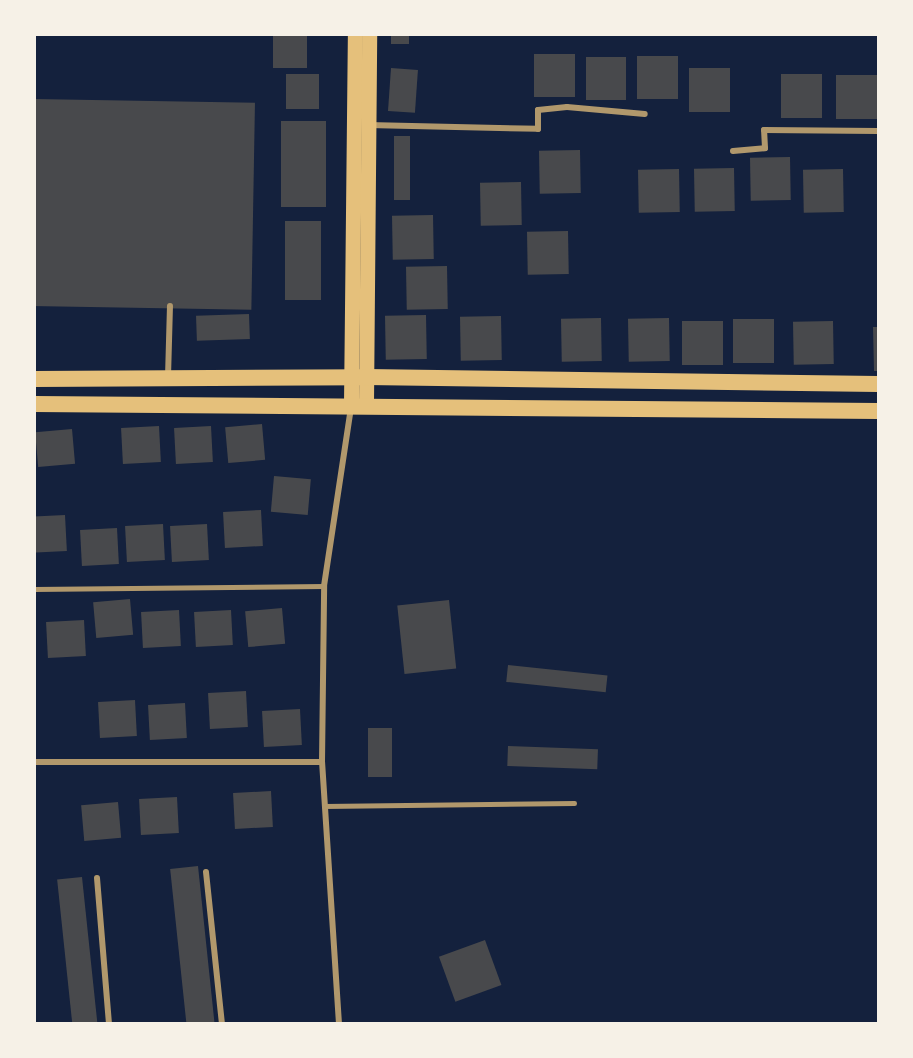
<!DOCTYPE html>
<style>
body{margin:0}
#map{position:relative;width:913px;height:1058px;overflow:hidden;background:#14213d;font-family:Rubik,sans-serif}
div>[style]{position:absolute}
.building>*{inset:0;background:#48494c;transform-origin:0 0}
.service>*{height:4.5px;margin:-2.25px;padding:0 2.25px;transform-origin:2.25px;border-radius:2.25px;background:#b1986c}
.minor>*{height:6px;margin:-3px;padding:0 3px;transform-origin:3px;border-radius:3px;background:#b1986c}
.primary>*{height:15px;margin:-7.5px;padding:0 7.5px;transform-origin:7.5px;border-radius:7.5px;background:#e5c07b}
.trunk>*{height:16px;margin:-8px;padding:0 8px;transform-origin:8px;border-radius:8px;background:#e5c07b}
span{translate:-50% -50%;white-space:nowrap;text-align:center;line-height:1.15;-webkit-text-stroke:5px #f6f1e7;paint-order:stroke}
.frame{position:absolute;inset:0;border:36px solid #f6f1e7;pointer-events:none}
</style>
<div id="map">
<div class="building">
<i style="left:273px;top:34px;width:34px;height:34px"></i>
<i style="left:391px;top:34px;width:18px;height:10px"></i>
<i style="left:534px;top:54px;width:41px;height:43px"></i>
<i style="left:637px;top:56px;width:41px;height:43px"></i>
<i style="left:586px;top:57px;width:40px;height:43px"></i>
<i style="left:391px;top:68px;width:27px;height:43px;rotate:4deg"></i>
<i style="left:689px;top:68px;width:41px;height:44px"></i>
<i style="left:319px;top:74px;width:35px;height:33px;rotate:90deg"></i>
<i style="left:781px;top:74px;width:41px;height:44px"></i>
<i style="left:836px;top:75px;width:41px;height:44px"></i>
<i style="left:34px;top:99px;width:221px;height:207px;rotate:1deg"></i>
<i style="left:281px;top:121px;width:45px;height:86px"></i>
<i style="left:394px;top:136px;width:16px;height:64px"></i>
<i style="left:580px;top:150px;width:43px;height:41px;rotate:89deg"></i>
<i style="left:790px;top:157px;width:43px;height:40px;rotate:89deg"></i>
<i style="left:734px;top:168px;width:43px;height:40px;rotate:89deg"></i>
<i style="left:679px;top:169px;width:43px;height:41px;rotate:89deg"></i>
<i style="left:843px;top:169px;width:43px;height:40px;rotate:89deg"></i>
<i style="left:521px;top:182px;width:43px;height:41px;rotate:89deg"></i>
<i style="left:433px;top:215px;width:44px;height:41px;rotate:89deg"></i>
<i style="left:285px;top:221px;width:36px;height:79px"></i>
<i style="left:568px;top:231px;width:43px;height:41px;rotate:89deg"></i>
<i style="left:447px;top:266px;width:43px;height:41px;rotate:89deg"></i>
<i style="left:249px;top:314px;width:25px;height:53px;rotate:88deg"></i>
<i style="left:426px;top:315px;width:44px;height:41px;rotate:89deg"></i>
<i style="left:501px;top:316px;width:44px;height:41px;rotate:89deg"></i>
<i style="left:601px;top:318px;width:43px;height:40px;rotate:89deg"></i>
<i style="left:669px;top:318px;width:43px;height:41px;rotate:89deg"></i>
<i style="left:733px;top:319px;width:41px;height:44px"></i>
<i style="left:682px;top:321px;width:41px;height:44px"></i>
<i style="left:833px;top:321px;width:43px;height:40px;rotate:89deg"></i>
<i style="clip-path:polygon(873px 327px,878px 327px,878px 371px,874px 371px)"></i>
<i style="left:262px;top:424px;width:36px;height:37px;rotate:85deg"></i>
<i style="left:159px;top:426px;width:36px;height:38px;rotate:87deg"></i>
<i style="left:211px;top:426px;width:36px;height:37px;rotate:87deg"></i>
<i style="left:72px;top:429px;width:35px;height:37px;rotate:85deg"></i>
<i style="left:274px;top:476px;width:37px;height:36px;rotate:5deg"></i>
<i style="left:261px;top:510px;width:36px;height:38px;rotate:87deg"></i>
<i style="left:65px;top:515px;width:36px;height:31px;rotate:87deg"></i>
<i style="left:163px;top:524px;width:36px;height:38px;rotate:87deg"></i>
<i style="left:207px;top:524px;width:36px;height:37px;rotate:87deg"></i>
<i style="left:117px;top:528px;width:36px;height:37px;rotate:87deg"></i>
<i style="left:130px;top:599px;width:36px;height:37px;rotate:85deg"></i>
<i style="left:449px;top:600px;width:69px;height:52px;rotate:84deg"></i>
<i style="left:282px;top:608px;width:36px;height:37px;rotate:85deg"></i>
<i style="left:179px;top:610px;width:36px;height:38px;rotate:87deg"></i>
<i style="left:231px;top:610px;width:35px;height:37px;rotate:87deg"></i>
<i style="left:84px;top:620px;width:36px;height:38px;rotate:87deg"></i>
<i style="left:508px;top:665px;width:100px;height:17px;rotate:6deg"></i>
<i style="left:246px;top:691px;width:36px;height:38px;rotate:87deg"></i>
<i style="left:135px;top:700px;width:36px;height:37px;rotate:87deg"></i>
<i style="left:185px;top:703px;width:35px;height:37px;rotate:87deg"></i>
<i style="left:300px;top:709px;width:36px;height:38px;rotate:87deg"></i>
<i style="left:368px;top:728px;width:24px;height:49px"></i>
<i style="left:508px;top:746px;width:90px;height:20px;rotate:2deg"></i>
<i style="left:271px;top:791px;width:36px;height:38px;rotate:87deg"></i>
<i style="left:177px;top:797px;width:36px;height:38px;rotate:87deg"></i>
<i style="left:118px;top:802px;width:36px;height:37px;rotate:85deg"></i>
<i style="left:198px;top:866px;width:159px;height:28px;rotate:84deg"></i>
<i style="left:82px;top:877px;width:148px;height:25px;rotate:84deg"></i>
<i style="left:485px;top:940px;width:48px;height:49px;rotate:70deg"></i>
</div>
<div class="service">
<i style="left:34px;top:589px;width:290px;rotate:-0.6deg"></i>
<i style="left:324px;top:806px;width:250px;rotate:-0.7deg"></i>
</div>
<div class="minor">
<i style="left:368px;top:125px;width:170px;rotate:1.3deg"></i>
<i style="left:538px;top:129px;width:19px;rotate:-90deg"></i>
<i style="left:538px;top:110px;width:29px;rotate:-6deg"></i>
<i style="left:567px;top:107px;width:78px;rotate:5.1deg"></i>
<i style="left:733px;top:151px;width:32px;rotate:-5deg"></i>
<i style="left:765px;top:148px;width:18px;rotate:-93deg"></i>
<i style="left:764px;top:130px;width:114px;rotate:0.5deg"></i>
<i style="left:168px;top:377px;width:71px;rotate:-88.4deg"></i>
<i style="left:34px;top:762px;width:288px"></i>
<i style="left:206px;top:872px;width:153px;rotate:84deg"></i>
<i style="left:97px;top:878px;width:146px;rotate:85.3deg"></i>
<i style="left:339px;top:1024px;width:263px;rotate:-93.7deg"></i>
<i style="left:322px;top:762px;width:176px;rotate:-89.3deg"></i>
<i style="left:324px;top:586px;width:180px;rotate:-81.4deg"></i>
</div>
<div class="primary">
<i style="left:351px;top:404px;width:370px;rotate:-89.4deg"></i>
<i style="left:366px;top:404px;width:370px;rotate:-89.5deg"></i>
</div>
<div class="trunk">
<i style="left:34px;top:379px;width:332px;rotate:-0.3deg"></i>
<i style="left:366px;top:377px;width:512px;rotate:0.78deg"></i>
<i style="left:34px;top:404px;width:844px;rotate:0.48deg"></i>
</div>
<div class="frame"></div>
</div>
